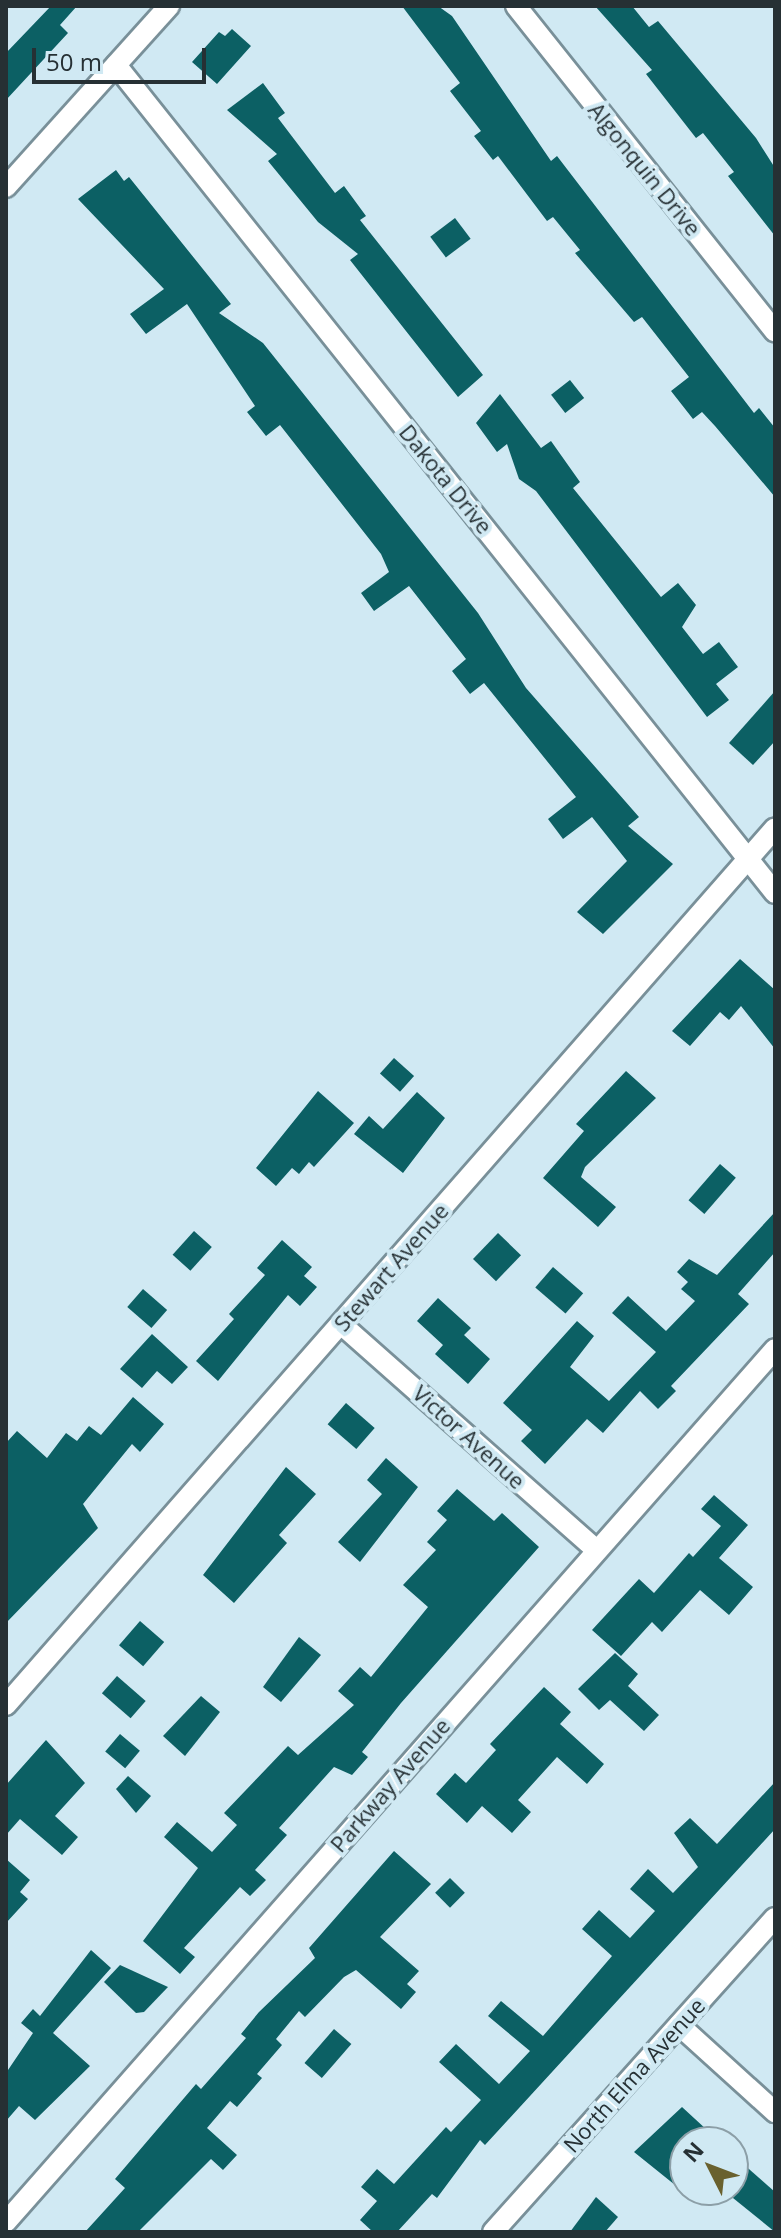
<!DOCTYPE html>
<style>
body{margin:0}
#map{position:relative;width:781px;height:2238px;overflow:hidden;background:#d0e9f3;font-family:"Open Sans",sans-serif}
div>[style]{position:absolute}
.building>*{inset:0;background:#0c6064;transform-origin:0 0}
.roads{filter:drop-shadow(2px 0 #799099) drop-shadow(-2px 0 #799099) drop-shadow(0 2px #799099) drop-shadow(0 -2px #799099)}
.minor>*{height:20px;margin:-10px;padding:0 10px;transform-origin:10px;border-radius:10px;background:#fff}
span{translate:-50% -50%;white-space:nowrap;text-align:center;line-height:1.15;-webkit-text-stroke:8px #d0e9f3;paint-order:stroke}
.street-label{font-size:22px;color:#263034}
.frame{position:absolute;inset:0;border:8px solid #263034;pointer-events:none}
.north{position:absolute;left:669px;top:2126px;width:80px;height:80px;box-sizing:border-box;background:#d0e9f3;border:2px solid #8c9fa7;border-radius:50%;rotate:312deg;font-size:22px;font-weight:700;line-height:32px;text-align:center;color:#263034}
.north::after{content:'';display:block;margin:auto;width:28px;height:36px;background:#69612e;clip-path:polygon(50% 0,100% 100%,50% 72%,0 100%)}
.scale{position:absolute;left:32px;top:48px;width:174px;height:36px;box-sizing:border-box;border:4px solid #263034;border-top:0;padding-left:10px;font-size:24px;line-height:28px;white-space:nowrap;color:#263034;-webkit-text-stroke:6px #d0e9f3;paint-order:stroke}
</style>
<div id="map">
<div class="building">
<i style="clip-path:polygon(51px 6px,77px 6px,60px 25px,68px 33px,6px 100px,6px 53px)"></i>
<i style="clip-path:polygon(402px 6px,438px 6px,452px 16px,551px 161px,557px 156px,754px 413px,759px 408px,775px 428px,775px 497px,715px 426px,702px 412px,693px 419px,671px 391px,689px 377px,642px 317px,634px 322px,575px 253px,580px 250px,553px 217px,547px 221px,498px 156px,493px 160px,474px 136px,481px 131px,450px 91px,460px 83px)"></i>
<i style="clip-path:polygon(595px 6px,632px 6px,649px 27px,658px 21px,756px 138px,775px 168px,775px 236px,728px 176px,734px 172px,703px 133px,696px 138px,646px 74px,652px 70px)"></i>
<i style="clip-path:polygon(232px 29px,251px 46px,217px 84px,192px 62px,219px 32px,225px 36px)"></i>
<i style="clip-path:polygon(263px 83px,285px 113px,278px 118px,335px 193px,344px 186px,366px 216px,360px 220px,483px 375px,458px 397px,350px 260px,358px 254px,318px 222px,268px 161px,277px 154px,227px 110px)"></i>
<i style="clip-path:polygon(116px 170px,124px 181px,129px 177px,231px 304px,219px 313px,263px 343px,478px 613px,526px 688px,639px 817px,628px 826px,673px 864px,603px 934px,577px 912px,627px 861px,592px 817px,563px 839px,548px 819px,576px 797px,484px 683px,470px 694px,452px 671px,466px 659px,409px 586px,374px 611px,361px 593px,389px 572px,381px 554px,280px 425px,266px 436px,247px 412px,255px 406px,187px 304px,146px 334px,130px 314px,164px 289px,78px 199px)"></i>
<i style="left:455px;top:218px;width:26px;height:31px;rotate:53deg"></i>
<i style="left:570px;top:380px;width:23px;height:24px;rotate:52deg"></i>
<i style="clip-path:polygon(500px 394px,541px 448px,551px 441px,580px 482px,573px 488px,661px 597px,678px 583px,696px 605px,682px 627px,703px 654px,719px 642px,738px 667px,716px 684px,729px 700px,707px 717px,536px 491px,519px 479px,507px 444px,497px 452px,476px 423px)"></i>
<i style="clip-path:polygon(775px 691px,775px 741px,753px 765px,729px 743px)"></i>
<i style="clip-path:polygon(740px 959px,775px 990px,775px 1049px,741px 1006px,729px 1020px,720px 1012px,690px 1046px,672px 1031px)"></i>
<i style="left:394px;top:1058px;width:27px;height:21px;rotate:42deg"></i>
<i style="clip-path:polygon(626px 1071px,656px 1098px,585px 1167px,581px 1177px,616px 1207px,598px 1227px,543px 1178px,584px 1131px,576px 1124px)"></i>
<i style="clip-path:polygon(318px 1091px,354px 1123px,314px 1167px,309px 1162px,299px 1174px,292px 1168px,276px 1186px,256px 1168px)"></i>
<i style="clip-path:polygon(417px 1092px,445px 1118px,403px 1173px,354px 1134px,369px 1116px,383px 1129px)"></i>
<i style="left:720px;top:1164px;width:21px;height:48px;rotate:41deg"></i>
<i style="clip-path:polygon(775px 1212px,775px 1252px,738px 1294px,749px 1304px,671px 1386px,676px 1391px,658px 1409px,640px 1391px,603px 1433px,587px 1419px,545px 1464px,521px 1441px,532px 1430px,503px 1403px,577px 1321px,594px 1336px,570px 1367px,609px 1401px,656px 1352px,612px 1313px,628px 1296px,666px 1331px,695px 1301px,681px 1289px,688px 1282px,677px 1272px,689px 1259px,717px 1275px)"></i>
<i style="left:194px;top:1231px;width:24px;height:32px;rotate:42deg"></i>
<i style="left:498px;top:1233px;width:32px;height:36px;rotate:44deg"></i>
<i style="clip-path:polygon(282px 1240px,312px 1267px,304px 1276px,317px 1287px,300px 1306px,288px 1295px,218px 1381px,196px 1361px,234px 1319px,229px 1314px,265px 1275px,257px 1268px)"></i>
<i style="left:553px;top:1267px;width:40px;height:27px;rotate:41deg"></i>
<i style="left:143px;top:1289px;width:32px;height:24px;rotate:41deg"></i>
<i style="clip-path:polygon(438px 1298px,471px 1328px,464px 1335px,490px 1359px,468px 1384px,435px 1354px,443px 1345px,417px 1321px)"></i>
<i style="clip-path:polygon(152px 1334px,188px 1367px,172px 1384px,157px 1371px,142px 1388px,120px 1369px)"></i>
<i style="clip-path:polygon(133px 1397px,164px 1424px,140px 1452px,132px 1444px,83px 1504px,98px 1528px,6px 1623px,6px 1443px,17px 1431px,47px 1458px,66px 1433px,77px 1441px,89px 1426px,101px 1435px)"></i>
<i style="left:346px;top:1403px;width:38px;height:28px;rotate:41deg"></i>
<i style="clip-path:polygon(386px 1458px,418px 1487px,360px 1562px,338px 1542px,382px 1494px,367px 1480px)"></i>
<i style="clip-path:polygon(286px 1467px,316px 1494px,279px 1535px,287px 1543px,234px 1603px,203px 1575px)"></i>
<i style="clip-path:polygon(457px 1489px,494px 1521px,502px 1513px,539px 1547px,401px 1703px,362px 1752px,368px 1757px,352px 1775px,334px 1767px,279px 1828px,287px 1835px,255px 1870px,266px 1880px,250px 1896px,240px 1887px,184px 1948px,195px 1957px,180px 1974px,143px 1941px,198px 1868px,164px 1837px,177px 1822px,212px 1852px,237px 1825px,224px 1813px,288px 1746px,298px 1755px,354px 1705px,338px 1691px,360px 1667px,371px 1677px,428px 1607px,403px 1585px,436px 1550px,427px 1542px,447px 1520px,437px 1511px)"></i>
<i style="clip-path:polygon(714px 1495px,748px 1525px,719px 1558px,753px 1587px,729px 1615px,700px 1590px,662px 1632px,652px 1622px,621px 1656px,592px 1630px,639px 1579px,654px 1593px,689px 1553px,693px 1557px,721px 1526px,701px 1509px)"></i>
<i style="left:140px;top:1621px;width:32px;height:32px;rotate:41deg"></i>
<i style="clip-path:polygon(299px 1637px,321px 1655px,281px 1702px,263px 1687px)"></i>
<i style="clip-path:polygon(615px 1653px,638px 1674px,628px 1686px,659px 1715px,644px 1731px,610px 1700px,599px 1710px,578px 1689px)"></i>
<i style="left:117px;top:1676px;width:38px;height:23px;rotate:41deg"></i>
<i style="clip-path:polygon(544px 1687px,571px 1712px,560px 1724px,604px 1764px,587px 1784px,557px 1757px,518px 1800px,531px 1812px,512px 1833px,482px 1806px,467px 1823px,436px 1794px,455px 1773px,466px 1783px,496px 1750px,490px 1744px)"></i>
<i style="clip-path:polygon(201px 1696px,220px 1712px,185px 1756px,163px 1736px)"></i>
<i style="left:120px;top:1734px;width:26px;height:23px;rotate:40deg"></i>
<i style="clip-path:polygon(46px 1740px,85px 1783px,55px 1816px,78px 1837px,62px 1855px,20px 1819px,6px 1835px,6px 1785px)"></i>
<i style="clip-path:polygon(128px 1776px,151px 1796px,136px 1813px,116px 1789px)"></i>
<i style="clip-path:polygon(775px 1782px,775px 1829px,485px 2145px,480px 2140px,437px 2198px,432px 2194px,397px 2232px,373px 2232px,360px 2220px,377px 2201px,361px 2187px,377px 2169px,394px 2184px,446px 2127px,451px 2132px,481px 2100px,439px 2062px,456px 2044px,499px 2084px,530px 2051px,488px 2016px,501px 2001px,543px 2036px,612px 1956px,582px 1929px,599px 1910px,630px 1938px,655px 1911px,630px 1889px,648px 1869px,673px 1893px,698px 1867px,674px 1833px,690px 1818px,717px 1844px)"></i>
<i style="clip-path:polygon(394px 1851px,431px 1884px,380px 1937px,419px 1971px,407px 1984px,416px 1992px,401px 2009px,356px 1970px,344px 1977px,305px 2017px,299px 2011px,276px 2039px,282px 2045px,257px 2074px,262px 2078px,237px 2107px,230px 2101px,207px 2128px,237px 2155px,223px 2170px,211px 2159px,138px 2232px,85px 2232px,125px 2188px,115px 2179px,196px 2084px,201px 2089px,246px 2038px,241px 2034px,259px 2012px,315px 1958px,309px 1948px)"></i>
<i style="clip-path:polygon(6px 1859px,30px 1880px,20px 1892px,28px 1899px,6px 1923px)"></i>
<i style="left:450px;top:1878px;width:21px;height:21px;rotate:45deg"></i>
<i style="clip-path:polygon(91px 1950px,111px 1968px,53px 2033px,90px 2066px,35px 2120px,19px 2106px,6px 2121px,6px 2073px,33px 2033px,21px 2023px,33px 2009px,40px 2016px)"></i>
<i style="clip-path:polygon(120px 1965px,168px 1987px,144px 2012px,136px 2013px,104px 1982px)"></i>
<i style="left:334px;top:2029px;width:23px;height:45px;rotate:41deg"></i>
<i style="clip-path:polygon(682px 2107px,707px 2130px,696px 2142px,685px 2142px,685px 2193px,634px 2152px)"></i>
<i style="clip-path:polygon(733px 2155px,775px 2192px,775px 2232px,733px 2198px)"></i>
<i style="clip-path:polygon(596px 2197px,618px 2217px,605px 2232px,570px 2232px)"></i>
</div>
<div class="roads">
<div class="minor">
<i style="left:516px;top:6px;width:416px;rotate:51.5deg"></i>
<i style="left:116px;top:65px;width:1058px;rotate:51.48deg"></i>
<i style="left:6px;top:187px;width:244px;rotate:-48deg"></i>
<i style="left:341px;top:1324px;width:341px;rotate:41.5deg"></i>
<i style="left:6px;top:1705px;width:1166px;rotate:-48.75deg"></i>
<i style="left:679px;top:2025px;width:130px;rotate:42.2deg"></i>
<i style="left:6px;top:2222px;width:1163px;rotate:-48.62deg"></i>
<i style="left:493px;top:2232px;width:422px;rotate:-48.1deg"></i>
</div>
</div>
<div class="street-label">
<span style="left:645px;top:169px;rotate:51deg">Algonquin Drive</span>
<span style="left:446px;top:479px;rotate:51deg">Dakota Drive</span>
<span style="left:391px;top:1267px;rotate:-49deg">Stewart Avenue</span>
<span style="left:469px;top:1437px;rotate:42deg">Victor Avenue</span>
<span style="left:390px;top:1785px;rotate:-49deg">Parkway Avenue</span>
<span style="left:634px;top:2075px;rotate:-48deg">North Elma Avenue</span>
</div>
<div class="frame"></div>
<div class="north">N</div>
<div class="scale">50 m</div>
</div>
